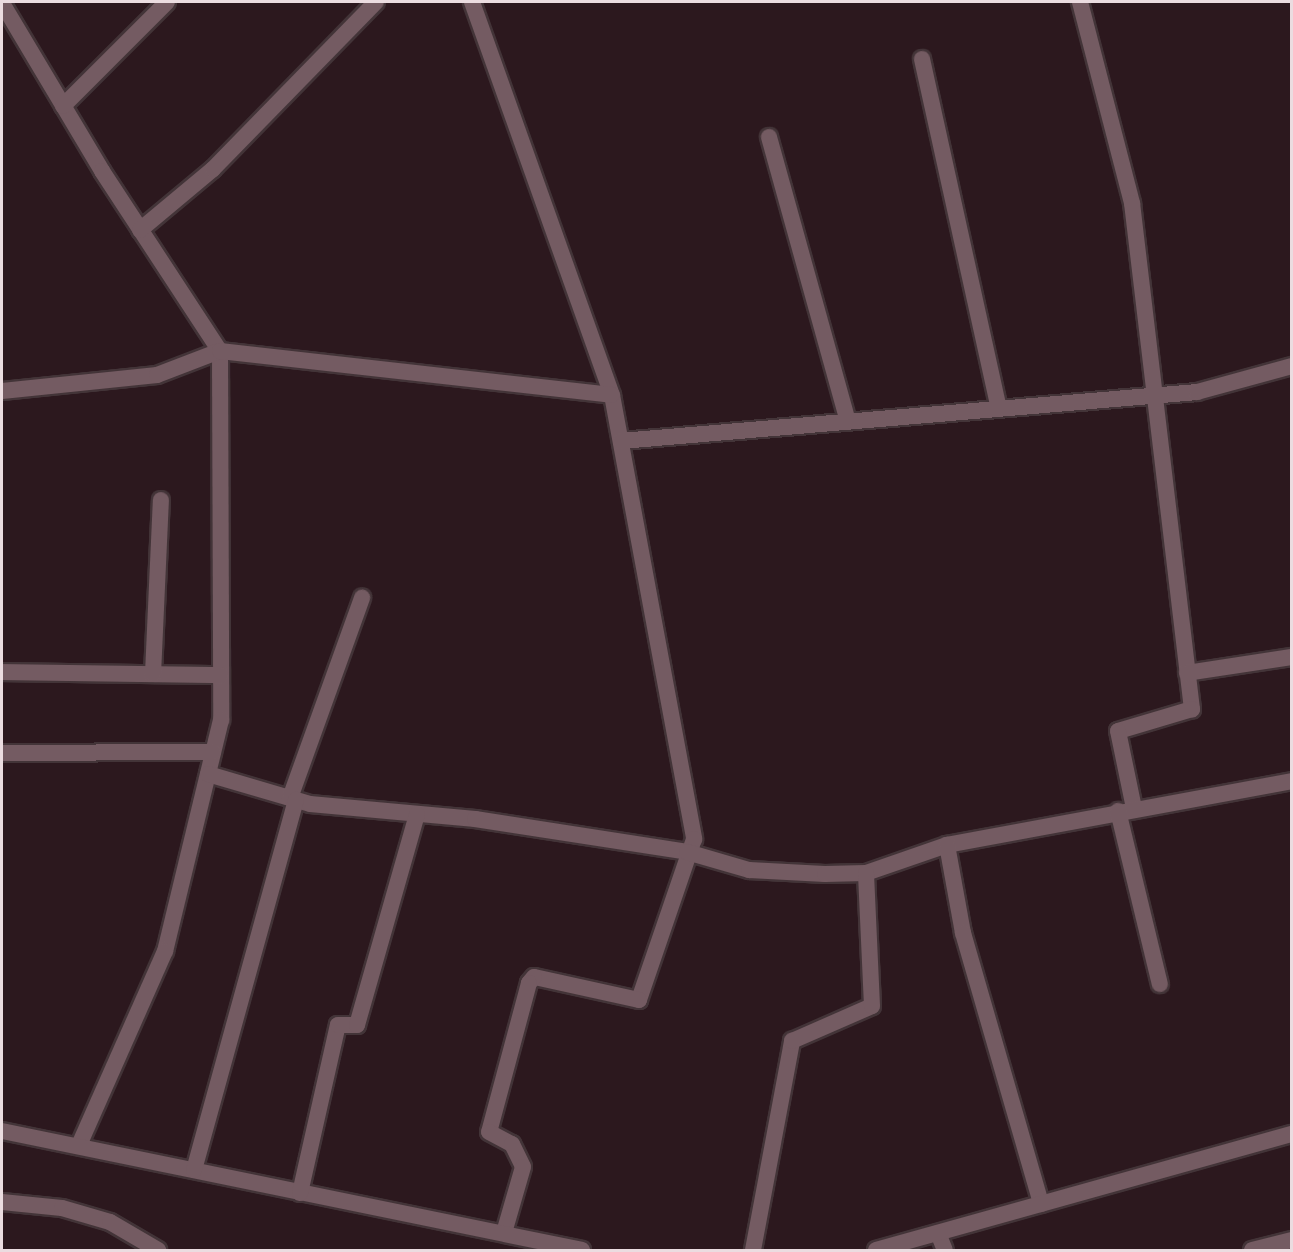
<!DOCTYPE html>
<style>
body{margin:0}
#map{position:relative;width:1293px;height:1252px;overflow:hidden;background:#2c181e;font-family:Raleway,sans-serif}
div>[style]{position:absolute}
.roads{filter:drop-shadow(2px 0 #433438) drop-shadow(-2px 0 #433438) drop-shadow(0 2px #433438) drop-shadow(0 -2px #433438)}
.minor>*{height:16px;margin:-8px;padding:0 8px;transform-origin:8px;border-radius:8px;background:#745b62}
span{translate:-50% -50%;white-space:nowrap;text-align:center;line-height:1.15;-webkit-text-stroke:4.5px #220f15;paint-order:stroke}
.frame{position:absolute;inset:0;border:3px solid #ebdce0;pointer-events:none}
</style>
<div id="map">
<div class="roads">
<div class="minor">
<i style="left:472px;top:2px;width:417px;rotate:70.4deg"></i>
<i style="left:612px;top:395px;width:452px;rotate:79.5deg"></i>
<i style="left:694px;top:839px;width:170px;rotate:108.9deg"></i>
<i style="left:639px;top:1000px;width:107px;rotate:-167.6deg"></i>
<i style="left:534px;top:977px;width:8px;rotate:130deg"></i>
<i style="left:529px;top:983px;width:154px;rotate:105deg"></i>
<i style="left:489px;top:1132px;width:26px;rotate:28deg"></i>
<i style="left:512px;top:1144px;width:25px;rotate:64deg"></i>
<i style="left:523px;top:1167px;width:69px;rotate:106.1deg"></i>
<i style="left:1080px;top:2px;width:208px;rotate:75.5deg"></i>
<i style="left:1132px;top:203px;width:510px;rotate:83.24deg"></i>
<i style="left:1192px;top:709px;width:77px;rotate:163.4deg"></i>
<i style="left:1118px;top:731px;width:79px;rotate:78.3deg"></i>
<i style="left:2px;top:3px;width:196px;rotate:59.2deg"></i>
<i style="left:102px;top:171px;width:215px;rotate:56.8deg"></i>
<i style="left:220px;top:351px;width:369px;rotate:89.8deg"></i>
<i style="left:221px;top:720px;width:238px;rotate:103.6deg"></i>
<i style="left:165px;top:951px;width:212px;rotate:113.9deg"></i>
<i style="left:922px;top:59px;width:357px;rotate:77.6deg"></i>
<i style="left:63px;top:106px;width:147px;rotate:-45deg"></i>
<i style="left:769px;top:137px;width:295px;rotate:74.5deg"></i>
<i style="left:140px;top:230px;width:95px;rotate:-39.9deg"></i>
<i style="left:213px;top:169px;width:233px;rotate:-45.7deg"></i>
<i style="left:2px;top:391px;width:156px;rotate:-5.9deg"></i>
<i style="left:157px;top:375px;width:67px;rotate:-20.9deg"></i>
<i style="left:220px;top:351px;width:394px;rotate:6.4deg"></i>
<i style="left:621px;top:441px;width:578px;rotate:-4.86deg"></i>
<i style="left:1197px;top:392px;width:98px;rotate:-15.3deg"></i>
<i style="left:2px;top:672px;width:219px;rotate:0.8deg"></i>
<i style="left:1187px;top:673px;width:106px;rotate:-8.7deg"></i>
<i style="left:153px;top:674px;width:174px;rotate:-87.4deg"></i>
<i style="left:2px;top:753px;width:211px;rotate:-0.3deg"></i>
<i style="left:208px;top:774px;width:106px;rotate:16.4deg"></i>
<i style="left:310px;top:804px;width:166px;rotate:5.2deg"></i>
<i style="left:475px;top:819px;width:215px;rotate:8.8deg"></i>
<i style="left:687px;top:852px;width:65px;rotate:16.2deg"></i>
<i style="left:749px;top:870px;width:76px;rotate:3deg"></i>
<i style="left:825px;top:874px;width:41px;rotate:-1.4deg"></i>
<i style="left:866px;top:873px;width:86px;rotate:-19.1deg"></i>
<i style="left:947px;top:845px;width:351px;rotate:-10.5deg"></i>
<i style="left:290px;top:798px;width:213px;rotate:-70.2deg"></i>
<i style="left:1118px;top:811px;width:178px;rotate:76.4deg"></i>
<i style="left:947px;top:845px;width:89px;rotate:79.7deg"></i>
<i style="left:963px;top:933px;width:282px;rotate:73.9deg"></i>
<i style="left:2px;top:1131px;width:592px;rotate:11.59deg"></i>
<i style="left:194px;top:1170px;width:384px;rotate:-74.6deg"></i>
<i style="left:300px;top:1193px;width:172px;rotate:-77.3deg"></i>
<i style="left:338px;top:1025px;width:19px"></i>
<i style="left:357px;top:1025px;width:219px;rotate:-74.1deg"></i>
<i style="left:2px;top:1202px;width:60px;rotate:5.7deg"></i>
<i style="left:62px;top:1208px;width:50px;rotate:16.3deg"></i>
<i style="left:110px;top:1222px;width:56px;rotate:30.3deg"></i>
<i style="left:938px;top:1233px;width:18px;rotate:68deg"></i>
<i style="left:753px;top:1250px;width:213px;rotate:-79.4deg"></i>
<i style="left:792px;top:1041px;width:87px;rotate:-23.6deg"></i>
<i style="left:872px;top:1006px;width:133px;rotate:-92.6deg"></i>
<i style="left:876px;top:1250px;width:432px;rotate:-15.6deg"></i>
<i style="left:1252px;top:1250px;width:41px;rotate:-14deg"></i>
</div>
</div>
<div class="frame"></div>
</div>
